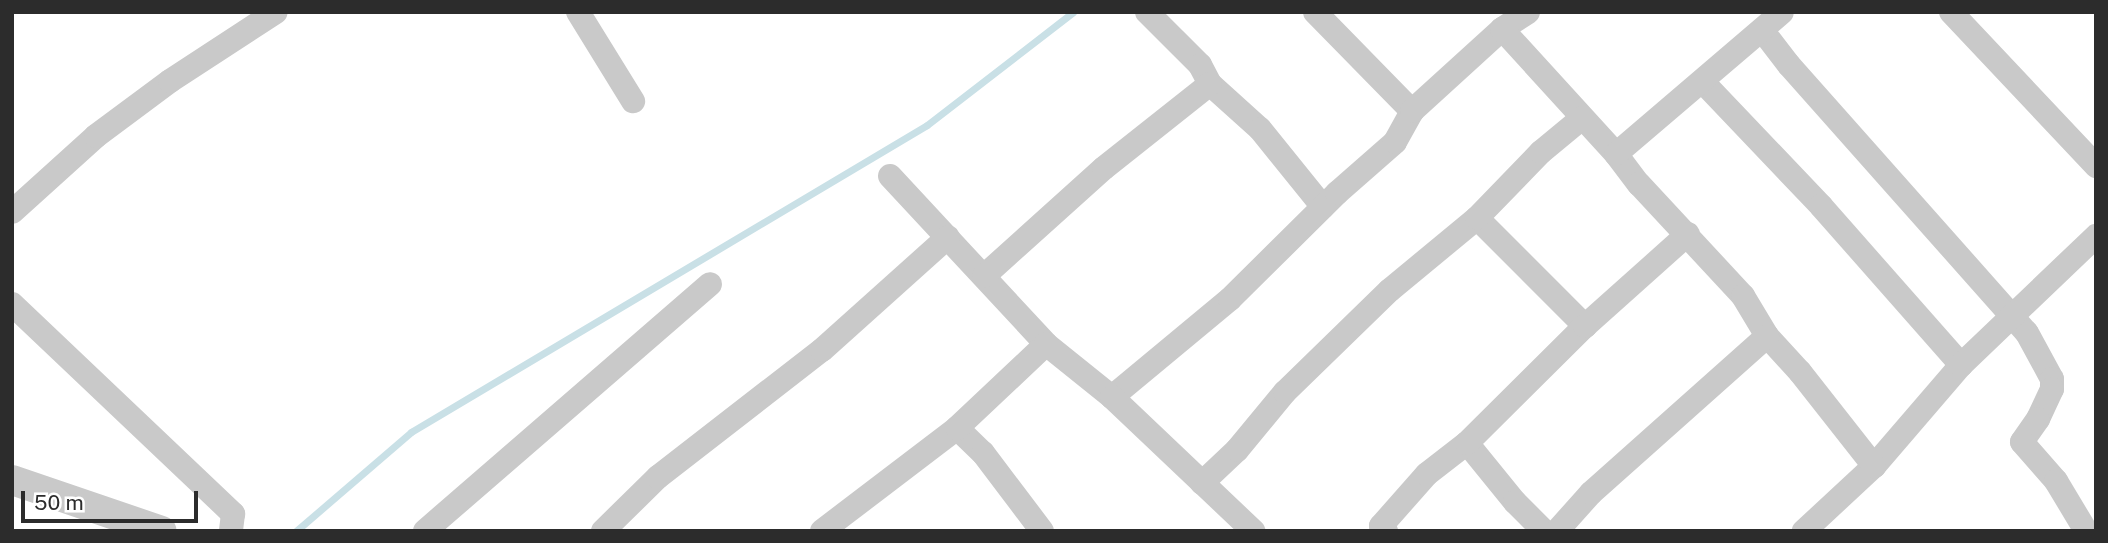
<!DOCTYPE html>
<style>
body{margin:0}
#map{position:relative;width:2108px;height:543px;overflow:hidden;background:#fff;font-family:"Public Sans",sans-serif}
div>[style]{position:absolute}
.stream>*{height:7px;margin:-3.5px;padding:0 3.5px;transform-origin:3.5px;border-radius:3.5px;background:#c9e0e6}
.minor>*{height:24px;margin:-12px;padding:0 12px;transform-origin:12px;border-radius:12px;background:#c9c9c9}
.tertiary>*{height:30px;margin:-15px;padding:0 15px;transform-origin:15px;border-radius:15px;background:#c9c9c9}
span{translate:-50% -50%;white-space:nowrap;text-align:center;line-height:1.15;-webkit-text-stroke:7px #fff;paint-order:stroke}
.frame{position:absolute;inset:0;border:14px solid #2c2c2c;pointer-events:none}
.scale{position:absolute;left:21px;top:491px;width:177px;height:32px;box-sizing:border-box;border:4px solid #2c2c2c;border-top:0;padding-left:9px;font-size:21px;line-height:24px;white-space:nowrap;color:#2c2c2c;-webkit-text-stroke:5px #fff;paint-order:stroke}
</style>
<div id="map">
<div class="stream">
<i style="left:296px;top:531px;width:152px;rotate:-40.7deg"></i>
<i style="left:411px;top:432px;width:600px;rotate:-30.75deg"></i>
<i style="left:927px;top:125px;width:185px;rotate:-37.7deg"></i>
</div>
<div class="minor">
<i style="left:578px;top:12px;width:105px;rotate:58.3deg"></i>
<i style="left:1147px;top:12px;width:75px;rotate:45deg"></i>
<i style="left:1200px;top:65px;width:21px;rotate:62deg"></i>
<i style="left:1210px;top:84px;width:67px;rotate:42deg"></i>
<i style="left:1260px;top:129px;width:100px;rotate:51.1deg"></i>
<i style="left:1315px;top:12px;width:139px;rotate:45.6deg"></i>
<i style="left:1951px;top:12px;width:212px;rotate:46.7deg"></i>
<i style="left:1502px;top:29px;width:31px;rotate:-33deg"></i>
<i style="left:1762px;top:30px;width:44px;rotate:52.4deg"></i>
<i style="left:1789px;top:65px;width:358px;rotate:48.4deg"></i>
<i style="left:2027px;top:333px;width:52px;rotate:61.5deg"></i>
<i style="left:2052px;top:379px;width:10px;rotate:90deg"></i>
<i style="left:2052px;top:389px;width:33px;rotate:115deg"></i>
<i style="left:2038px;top:419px;width:28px;rotate:125deg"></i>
<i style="left:2022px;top:442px;width:52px;rotate:48.9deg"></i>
<i style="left:2056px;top:481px;width:58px;rotate:59deg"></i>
<i style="left:1703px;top:82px;width:171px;rotate:46.4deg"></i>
<i style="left:1821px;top:206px;width:212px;rotate:48.6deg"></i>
<i style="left:1961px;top:365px;width:133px;rotate:130.7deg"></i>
<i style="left:1874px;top:466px;width:96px;rotate:137.1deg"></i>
<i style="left:1616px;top:154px;width:38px;rotate:53deg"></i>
<i style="left:1639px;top:184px;width:153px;rotate:47.1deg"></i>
<i style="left:1743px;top:296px;width:47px;rotate:59deg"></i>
<i style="left:1767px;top:336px;width:49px;rotate:47.5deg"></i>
<i style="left:1800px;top:372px;width:120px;rotate:51.8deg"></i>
<i style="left:890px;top:176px;width:229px;rotate:47.1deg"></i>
<i style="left:12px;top:212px;width:113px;rotate:-42.1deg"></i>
<i style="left:96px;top:136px;width:92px;rotate:-36.6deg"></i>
<i style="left:170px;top:81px;width:126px;rotate:-33.1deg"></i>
<i style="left:1477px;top:218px;width:153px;rotate:45deg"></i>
<i style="left:984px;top:276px;width:161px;rotate:-42deg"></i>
<i style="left:1104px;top:168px;width:135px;rotate:-38.4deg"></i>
<i style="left:12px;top:304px;width:305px;rotate:43.5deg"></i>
<i style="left:233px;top:514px;width:17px;rotate:97deg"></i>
<i style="left:1961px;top:365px;width:187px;rotate:-43.7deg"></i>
<i style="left:1112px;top:397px;width:153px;rotate:-39.7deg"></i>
<i style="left:1230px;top:299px;width:151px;rotate:-44.7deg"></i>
<i style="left:1337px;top:193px;width:77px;rotate:-41.3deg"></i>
<i style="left:1395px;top:142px;width:35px;rotate:-61deg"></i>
<i style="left:1412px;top:111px;width:122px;rotate:-42.3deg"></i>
<i style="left:1502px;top:29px;width:169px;rotate:47.6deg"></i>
<i style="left:1616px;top:154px;width:218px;rotate:-40.5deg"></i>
<i style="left:957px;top:428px;width:36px;rotate:44deg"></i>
<i style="left:983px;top:453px;width:98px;rotate:52.9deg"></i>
<i style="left:1467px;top:443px;width:76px;rotate:50.9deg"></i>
<i style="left:1515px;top:502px;width:41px;rotate:45deg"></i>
<i style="left:1202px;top:483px;width:48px;rotate:-43.3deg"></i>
<i style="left:1237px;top:450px;width:75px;rotate:-50.4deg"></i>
<i style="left:1285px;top:392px;width:146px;rotate:-44.2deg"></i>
<i style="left:1390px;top:290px;width:113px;rotate:-39.6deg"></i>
<i style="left:1477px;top:218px;width:92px;rotate:-45.9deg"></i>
<i style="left:1541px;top:152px;width:53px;rotate:-39.7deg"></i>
<i style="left:425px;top:531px;width:377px;rotate:-40.9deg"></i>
<i style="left:603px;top:531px;width:77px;rotate:-44.5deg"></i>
<i style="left:658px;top:477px;width:207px;rotate:-37.8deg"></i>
<i style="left:822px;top:350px;width:169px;rotate:-41.9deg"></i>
<i style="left:822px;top:531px;width:170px;rotate:-37.3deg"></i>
<i style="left:957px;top:428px;width:122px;rotate:-43.3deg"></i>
<i style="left:1046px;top:344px;width:85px;rotate:38.8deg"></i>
<i style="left:1112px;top:397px;width:195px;rotate:43.5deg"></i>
<i style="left:1386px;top:531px;width:7px;rotate:-135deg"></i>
<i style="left:1381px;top:526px;width:69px;rotate:-48.5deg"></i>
<i style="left:1427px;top:474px;width:51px;rotate:-37.8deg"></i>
<i style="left:1467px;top:443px;width:166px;rotate:-44.8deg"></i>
<i style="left:1585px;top:326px;width:138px;rotate:-41.8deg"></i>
<i style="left:1557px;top:531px;width:51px;rotate:-48.2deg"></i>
<i style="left:1591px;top:493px;width:236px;rotate:-41.7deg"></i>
</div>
<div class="tertiary">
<i style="left:12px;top:480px;width:158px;rotate:18.8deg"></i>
</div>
<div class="frame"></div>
<div class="scale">50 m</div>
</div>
